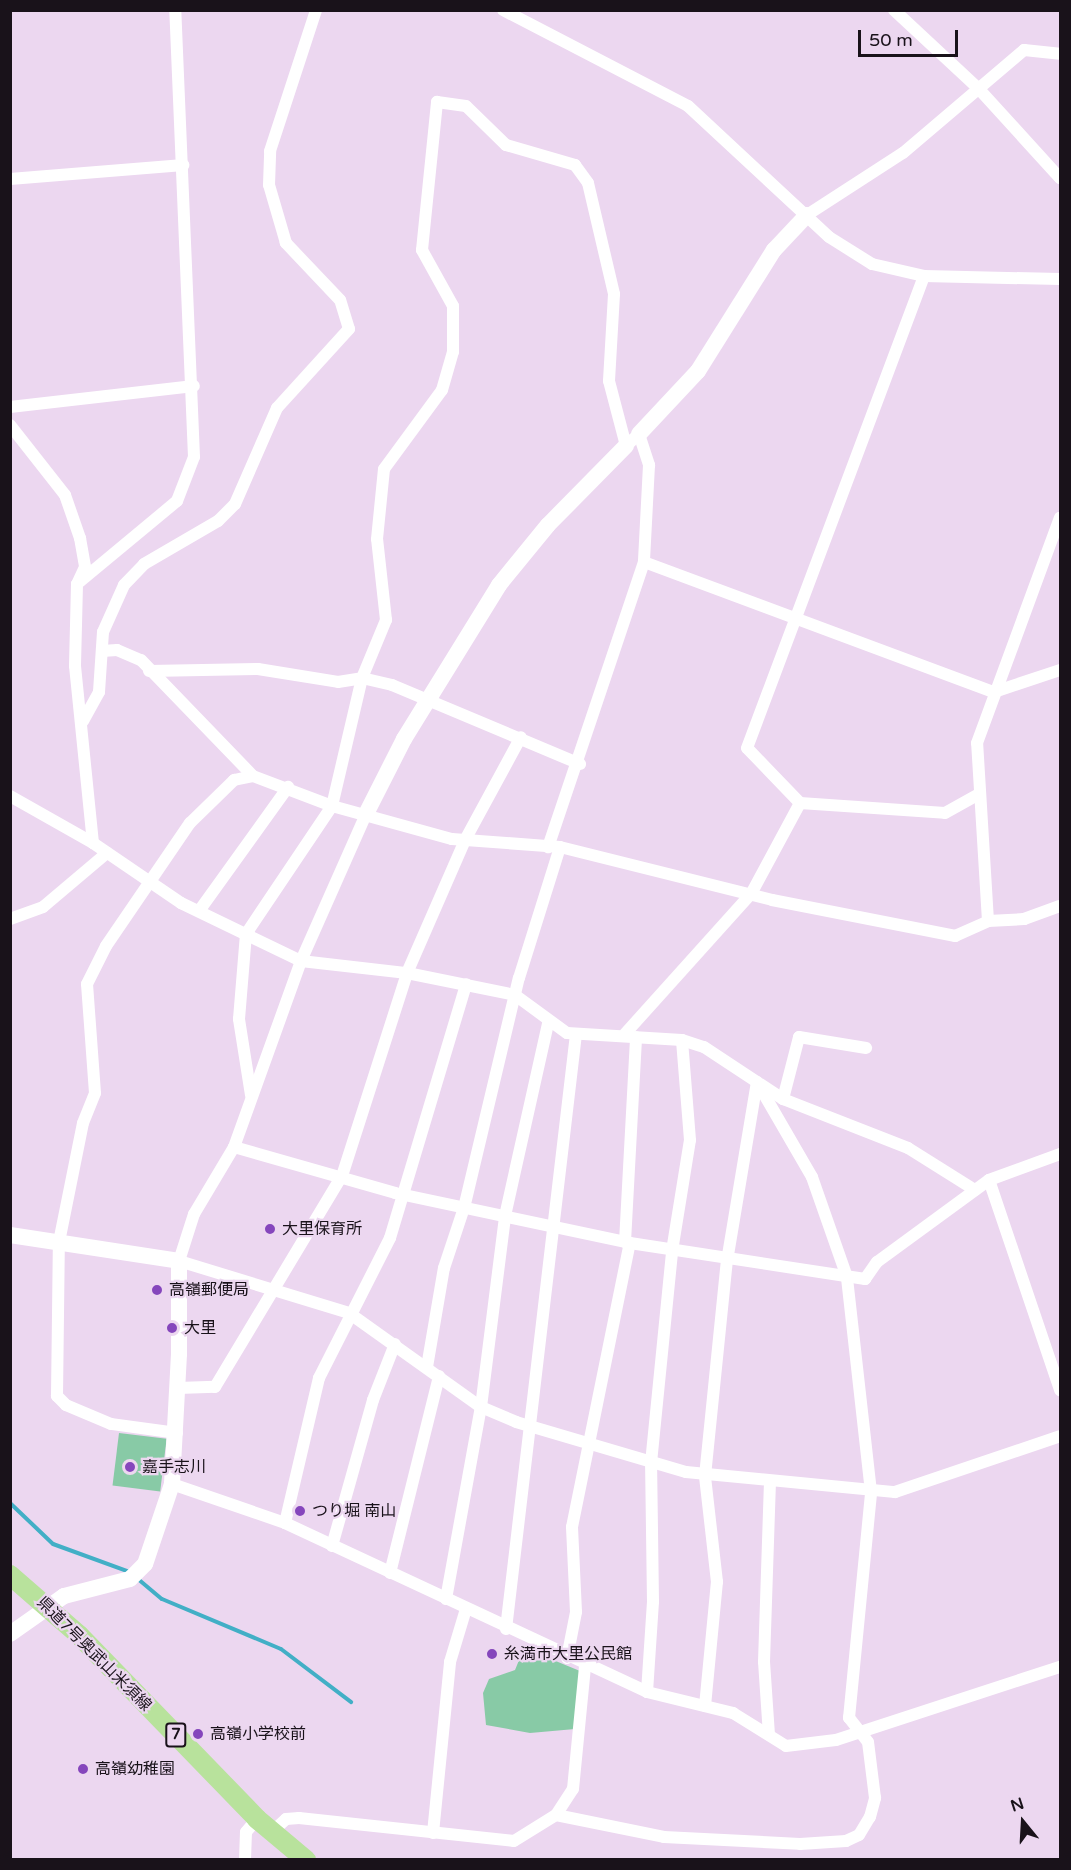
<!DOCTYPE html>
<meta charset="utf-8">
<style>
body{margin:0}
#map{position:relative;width:1071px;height:1870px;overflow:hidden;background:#ecd7f0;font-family:"Varela Round","Noto Sans JP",sans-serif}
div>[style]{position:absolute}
.green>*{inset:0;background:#88caa6;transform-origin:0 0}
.stream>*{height:4px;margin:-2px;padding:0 2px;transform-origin:2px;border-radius:2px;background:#42afc6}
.minor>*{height:12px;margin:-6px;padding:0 6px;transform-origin:6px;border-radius:6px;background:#fff}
.tertiary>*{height:16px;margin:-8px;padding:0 8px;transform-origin:8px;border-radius:8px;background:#fff}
.primary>*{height:20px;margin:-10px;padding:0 10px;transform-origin:10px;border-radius:10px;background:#b8e29c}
.dots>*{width:16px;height:16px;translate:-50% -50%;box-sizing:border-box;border:3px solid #ecd7f0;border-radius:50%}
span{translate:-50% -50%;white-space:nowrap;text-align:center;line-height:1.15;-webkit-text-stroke:4.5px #ecd7f0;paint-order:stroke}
.shield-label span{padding:2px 4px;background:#ecd7f0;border:2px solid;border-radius:4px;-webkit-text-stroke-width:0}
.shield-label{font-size:15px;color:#19121a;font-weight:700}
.poi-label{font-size:16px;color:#19121a}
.left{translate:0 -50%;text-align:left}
.street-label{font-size:16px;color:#19121a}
.frame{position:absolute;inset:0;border:12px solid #19121a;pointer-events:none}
.north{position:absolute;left:993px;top:1792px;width:60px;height:60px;-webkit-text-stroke:4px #ecd7f0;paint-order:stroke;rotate:342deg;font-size:16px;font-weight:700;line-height:24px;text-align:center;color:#19121a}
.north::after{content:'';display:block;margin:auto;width:21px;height:27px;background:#19121a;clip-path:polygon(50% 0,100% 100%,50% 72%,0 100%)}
.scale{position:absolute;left:858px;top:30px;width:100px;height:27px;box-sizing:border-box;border:3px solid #19121a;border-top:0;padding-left:8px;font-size:18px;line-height:21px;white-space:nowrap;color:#19121a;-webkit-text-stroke:4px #ecd7f0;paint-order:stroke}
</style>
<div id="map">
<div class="green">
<i style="left:119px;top:1433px;width:48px;height:53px;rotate:7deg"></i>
<i style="clip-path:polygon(524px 1648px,580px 1671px,575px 1729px,530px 1733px,486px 1725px,483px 1693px,489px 1679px,515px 1670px)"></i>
</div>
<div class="stream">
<i style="left:10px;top:1503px;width:59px;rotate:43.6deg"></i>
<i style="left:53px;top:1544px;width:82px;rotate:20deg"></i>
<i style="left:138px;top:1579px;width:31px;rotate:40deg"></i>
<i style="left:162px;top:1599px;width:129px;rotate:22.8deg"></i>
<i style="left:281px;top:1649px;width:88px;rotate:37.1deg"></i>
</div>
<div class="minor">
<i style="left:503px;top:10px;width:208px;rotate:27.4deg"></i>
<i style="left:688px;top:106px;width:192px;rotate:42.9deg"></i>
<i style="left:829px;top:237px;width:51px;rotate:32.1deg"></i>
<i style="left:872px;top:264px;width:53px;rotate:13deg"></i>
<i style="left:924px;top:276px;width:136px;rotate:1.3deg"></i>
<i style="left:894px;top:10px;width:115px;rotate:42.9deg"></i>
<i style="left:978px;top:88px;width:122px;rotate:47.7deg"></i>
<i style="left:10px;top:179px;width:174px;rotate:-4.6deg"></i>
<i style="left:807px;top:215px;width:114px;rotate:-32.9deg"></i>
<i style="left:903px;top:153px;width:159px;rotate:-40.4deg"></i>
<i style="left:1024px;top:50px;width:36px;rotate:6deg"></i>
<i style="left:10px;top:407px;width:185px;rotate:-6.5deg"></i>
<i style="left:10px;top:425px;width:89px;rotate:51.8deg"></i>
<i style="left:65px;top:495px;width:46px;rotate:70.8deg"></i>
<i style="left:80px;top:538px;width:29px;rotate:80deg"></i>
<i style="left:85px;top:567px;width:19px;rotate:115deg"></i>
<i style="left:77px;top:584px;width:82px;rotate:91.4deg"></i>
<i style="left:75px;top:666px;width:178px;rotate:84.2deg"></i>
<i style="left:644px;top:562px;width:373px;rotate:20.4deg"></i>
<i style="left:994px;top:692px;width:70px;rotate:-18.4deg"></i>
<i style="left:77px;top:584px;width:130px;rotate:-39.7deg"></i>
<i style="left:177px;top:501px;width:47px;rotate:-68.9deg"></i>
<i style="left:194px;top:457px;width:447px;rotate:-92.4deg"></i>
<i style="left:102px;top:651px;width:15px;rotate:-4deg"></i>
<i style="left:117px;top:650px;width:26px;rotate:23deg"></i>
<i style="left:141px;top:660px;width:161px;rotate:46deg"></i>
<i style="left:253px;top:776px;width:85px;rotate:20.8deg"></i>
<i style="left:332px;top:806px;width:124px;rotate:15.4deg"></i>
<i style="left:452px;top:839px;width:108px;rotate:4.2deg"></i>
<i style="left:560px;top:847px;width:219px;rotate:14deg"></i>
<i style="left:772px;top:900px;width:187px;rotate:11.1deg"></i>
<i style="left:955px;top:936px;width:36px;rotate:-24deg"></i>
<i style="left:988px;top:921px;width:36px;rotate:-3deg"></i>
<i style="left:1024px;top:919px;width:38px;rotate:-20deg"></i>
<i style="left:149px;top:671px;width:109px;rotate:-1.1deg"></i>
<i style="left:258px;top:669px;width:81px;rotate:9.2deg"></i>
<i style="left:338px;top:682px;width:24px;rotate:-9deg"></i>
<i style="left:362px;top:678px;width:63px;rotate:-67.5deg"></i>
<i style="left:386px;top:620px;width:81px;rotate:-96.3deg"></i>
<i style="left:377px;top:539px;width:70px;rotate:-84.3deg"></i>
<i style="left:384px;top:469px;width:98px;rotate:-53.7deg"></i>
<i style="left:442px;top:390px;width:40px;rotate:-74deg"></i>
<i style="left:453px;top:352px;width:46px;rotate:-90deg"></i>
<i style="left:453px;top:306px;width:64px;rotate:-119deg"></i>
<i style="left:422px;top:250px;width:149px;rotate:-84.2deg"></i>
<i style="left:437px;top:102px;width:29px;rotate:8deg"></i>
<i style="left:466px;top:106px;width:56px;rotate:44.3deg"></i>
<i style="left:506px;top:145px;width:72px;rotate:16.2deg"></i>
<i style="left:575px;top:165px;width:22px;rotate:54deg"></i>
<i style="left:588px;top:183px;width:114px;rotate:76.8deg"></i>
<i style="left:614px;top:294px;width:87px;rotate:93.3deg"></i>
<i style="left:609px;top:381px;width:67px;rotate:75.3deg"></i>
<i style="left:626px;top:446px;width:18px;rotate:-43deg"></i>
<i style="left:639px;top:434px;width:33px;rotate:72deg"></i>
<i style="left:649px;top:465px;width:97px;rotate:93deg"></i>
<i style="left:644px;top:562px;width:301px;rotate:108.6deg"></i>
<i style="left:83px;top:721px;width:33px;rotate:-61deg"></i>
<i style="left:99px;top:692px;width:60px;rotate:-86.2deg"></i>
<i style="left:103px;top:632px;width:51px;rotate:-65.9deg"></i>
<i style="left:124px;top:585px;width:29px;rotate:-46deg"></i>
<i style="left:144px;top:564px;width:86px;rotate:-30.2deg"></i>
<i style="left:218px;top:521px;width:24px;rotate:-45deg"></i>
<i style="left:235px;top:504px;width:105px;rotate:-66.4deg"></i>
<i style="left:277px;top:408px;width:107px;rotate:-47.7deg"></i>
<i style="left:349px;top:329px;width:30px;rotate:-107deg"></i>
<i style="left:340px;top:300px;width:79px;rotate:-133.5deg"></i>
<i style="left:286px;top:243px;width:60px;rotate:-106.3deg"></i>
<i style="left:269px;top:185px;width:34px;rotate:-88deg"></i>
<i style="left:270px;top:151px;width:148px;rotate:-71.9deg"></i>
<i style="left:10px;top:796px;width:95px;rotate:29.5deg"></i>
<i style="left:93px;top:843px;width:107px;rotate:34.3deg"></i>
<i style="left:181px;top:903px;width:133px;rotate:25.8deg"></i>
<i style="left:301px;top:961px;width:107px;rotate:6.5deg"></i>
<i style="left:407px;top:973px;width:110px;rotate:11.5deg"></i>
<i style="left:515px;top:995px;width:64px;rotate:36.2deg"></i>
<i style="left:567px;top:1033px;width:115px;rotate:3.5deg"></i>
<i style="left:682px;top:1040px;width:23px;rotate:18deg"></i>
<i style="left:704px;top:1047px;width:95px;rotate:33.4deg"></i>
<i style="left:783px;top:1099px;width:134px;rotate:21.4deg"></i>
<i style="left:908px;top:1148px;width:79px;rotate:32.1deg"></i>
<i style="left:800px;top:803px;width:145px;rotate:3.9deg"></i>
<i style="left:945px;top:813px;width:39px;rotate:-29deg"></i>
<i style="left:367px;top:812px;width:163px;rotate:113.9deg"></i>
<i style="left:301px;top:961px;width:198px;rotate:109.8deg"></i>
<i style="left:234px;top:1147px;width:78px;rotate:120.8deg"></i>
<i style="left:194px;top:1214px;width:49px;rotate:107.7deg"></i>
<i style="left:179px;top:1261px;width:178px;rotate:17deg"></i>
<i style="left:349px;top:1313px;width:162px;rotate:35.5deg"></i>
<i style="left:481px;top:1407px;width:38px;rotate:23deg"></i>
<i style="left:516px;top:1422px;width:177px;rotate:16.4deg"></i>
<i style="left:686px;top:1472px;width:210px;rotate:5.5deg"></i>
<i style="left:895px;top:1492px;width:174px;rotate:-18.7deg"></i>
<i style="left:199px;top:911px;width:153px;rotate:-54.3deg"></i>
<i style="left:10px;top:919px;width:35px;rotate:-20deg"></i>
<i style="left:43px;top:907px;width:84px;rotate:-40.2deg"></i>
<i style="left:988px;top:921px;width:178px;rotate:-93.5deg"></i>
<i style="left:977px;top:743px;width:240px;rotate:-69.8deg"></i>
<i style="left:623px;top:1036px;width:191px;rotate:-48deg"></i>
<i style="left:751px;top:894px;width:103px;rotate:-61.7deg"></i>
<i style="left:800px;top:803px;width:76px;rotate:-133.9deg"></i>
<i style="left:747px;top:748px;width:504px;rotate:-69.44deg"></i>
<i style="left:251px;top:1095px;width:77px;rotate:-99deg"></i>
<i style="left:239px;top:1019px;width:85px;rotate:-85.3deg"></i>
<i style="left:246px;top:934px;width:154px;rotate:-56.1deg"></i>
<i style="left:332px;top:806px;width:131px;rotate:-76.8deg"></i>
<i style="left:362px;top:678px;width:31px;rotate:13deg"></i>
<i style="left:392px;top:685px;width:204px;rotate:22.8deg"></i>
<i style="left:783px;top:1099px;width:64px;rotate:-75.5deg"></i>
<i style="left:799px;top:1037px;width:68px;rotate:9.3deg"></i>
<i style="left:234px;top:1147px;width:167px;rotate:15.9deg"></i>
<i style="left:395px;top:1193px;width:240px;rotate:12deg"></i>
<i style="left:630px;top:1243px;width:238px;rotate:8.7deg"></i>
<i style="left:865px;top:1279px;width:21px;rotate:-55deg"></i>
<i style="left:877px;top:1262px;width:139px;rotate:-36.2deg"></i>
<i style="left:989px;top:1180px;width:76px;rotate:-20.1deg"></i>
<i style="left:989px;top:1180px;width:222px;rotate:71.3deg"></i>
<i style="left:625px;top:1242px;width:205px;rotate:-86.9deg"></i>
<i style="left:427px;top:1367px;width:100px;rotate:-80.3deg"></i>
<i style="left:444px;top:1268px;width:63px;rotate:-71.6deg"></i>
<i style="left:464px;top:1208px;width:236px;rotate:-76.6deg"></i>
<i style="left:519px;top:978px;width:137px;rotate:-72.6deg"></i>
<i style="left:178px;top:1388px;width:37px;rotate:-2deg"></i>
<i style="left:215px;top:1387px;width:246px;rotate:-59deg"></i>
<i style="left:342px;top:1176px;width:213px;rotate:-72.2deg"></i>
<i style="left:407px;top:973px;width:145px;rotate:-66.4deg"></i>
<i style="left:465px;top:840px;width:117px;rotate:-61.5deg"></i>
<i style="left:177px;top:1433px;width:67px;rotate:-172.2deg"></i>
<i style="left:111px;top:1424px;width:49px;rotate:-157.1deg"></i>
<i style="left:66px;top:1405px;width:13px;rotate:-135deg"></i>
<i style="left:57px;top:1396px;width:154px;rotate:-89.3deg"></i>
<i style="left:59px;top:1242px;width:121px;rotate:-78.6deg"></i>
<i style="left:83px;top:1123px;width:32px;rotate:-68deg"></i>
<i style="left:95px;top:1093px;width:109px;rotate:-94.2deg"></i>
<i style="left:87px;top:984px;width:42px;rotate:-63.4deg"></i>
<i style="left:106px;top:946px;width:149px;rotate:-55.7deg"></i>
<i style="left:190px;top:823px;width:62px;rotate:-44.3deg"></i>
<i style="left:234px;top:780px;width:19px;rotate:-12deg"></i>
<i style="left:172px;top:1484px;width:120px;rotate:19deg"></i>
<i style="left:285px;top:1523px;width:400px;rotate:25deg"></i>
<i style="left:647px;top:1692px;width:89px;rotate:13.7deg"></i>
<i style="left:733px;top:1713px;width:62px;rotate:31.9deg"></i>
<i style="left:786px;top:1746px;width:50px;rotate:-6.8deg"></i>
<i style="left:836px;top:1740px;width:236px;rotate:-18.1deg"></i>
<i style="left:285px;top:1523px;width:149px;rotate:-76.8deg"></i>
<i style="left:319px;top:1378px;width:157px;rotate:-63.1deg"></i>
<i style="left:390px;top:1238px;width:265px;rotate:-73.3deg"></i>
<i style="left:332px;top:1546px;width:152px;rotate:-74.3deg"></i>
<i style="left:373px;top:1400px;width:60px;rotate:-68.6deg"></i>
<i style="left:390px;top:1573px;width:203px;rotate:-76deg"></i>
<i style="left:446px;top:1599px;width:195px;rotate:-79.7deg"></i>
<i style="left:481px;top:1407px;width:193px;rotate:-82.8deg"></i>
<i style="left:505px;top:1216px;width:198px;rotate:-77.4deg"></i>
<i style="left:506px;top:1629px;width:599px;rotate:-83.29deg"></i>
<i style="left:567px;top:1658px;width:47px;rotate:-78.9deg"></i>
<i style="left:576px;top:1612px;width:85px;rotate:-92.7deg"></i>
<i style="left:572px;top:1527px;width:290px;rotate:-78.5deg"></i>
<i style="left:647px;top:1692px;width:90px;rotate:-86.2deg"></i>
<i style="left:653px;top:1602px;width:139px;rotate:-90.8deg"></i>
<i style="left:651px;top:1463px;width:213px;rotate:-84.3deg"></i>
<i style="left:672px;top:1251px;width:112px;rotate:-80.8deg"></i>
<i style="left:690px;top:1140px;width:100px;rotate:-94.6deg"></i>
<i style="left:705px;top:1706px;width:125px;rotate:-84.5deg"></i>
<i style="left:717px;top:1582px;width:107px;rotate:-96.5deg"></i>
<i style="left:705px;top:1476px;width:216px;rotate:-84.2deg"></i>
<i style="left:727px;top:1261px;width:181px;rotate:-80.5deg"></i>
<i style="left:769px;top:1735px;width:73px;rotate:-93.9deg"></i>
<i style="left:764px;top:1662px;width:179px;rotate:-88.1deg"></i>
<i style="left:556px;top:1815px;width:110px;rotate:11.5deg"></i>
<i style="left:664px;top:1837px;width:136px;rotate:2.9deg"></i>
<i style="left:800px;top:1844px;width:46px;rotate:-3.7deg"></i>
<i style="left:846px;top:1841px;width:14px;rotate:-25deg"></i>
<i style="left:859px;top:1835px;width:21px;rotate:-59deg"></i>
<i style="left:870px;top:1817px;width:20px;rotate:-75deg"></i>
<i style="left:875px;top:1798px;width:56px;rotate:-97.1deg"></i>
<i style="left:868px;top:1742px;width:31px;rotate:-128deg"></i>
<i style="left:849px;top:1718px;width:227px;rotate:-84.4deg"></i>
<i style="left:871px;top:1492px;width:216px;rotate:-96.4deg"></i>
<i style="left:847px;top:1277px;width:106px;rotate:-109.3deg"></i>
<i style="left:812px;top:1177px;width:110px;rotate:-120.1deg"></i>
<i style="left:272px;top:1832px;width:19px;rotate:-43deg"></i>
<i style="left:286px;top:1819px;width:13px;rotate:-4deg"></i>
<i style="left:299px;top:1818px;width:216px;rotate:6.1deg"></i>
<i style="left:514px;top:1841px;width:49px;rotate:-31.8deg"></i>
<i style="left:556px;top:1815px;width:31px;rotate:-57deg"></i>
<i style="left:573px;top:1789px;width:123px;rotate:-84.4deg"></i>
<i style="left:433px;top:1833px;width:172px;rotate:-84.3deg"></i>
<i style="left:450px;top:1662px;width:55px;rotate:-73.2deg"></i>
<i style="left:245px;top:1860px;width:28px;rotate:-88deg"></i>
<i style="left:246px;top:1832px;width:17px;rotate:-50deg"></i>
</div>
<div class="tertiary">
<i style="left:639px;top:434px;width:86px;rotate:-46.9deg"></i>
<i style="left:698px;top:371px;width:143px;rotate:-57.9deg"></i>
<i style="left:774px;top:250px;width:48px;rotate:-46.7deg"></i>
<i style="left:367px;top:812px;width:82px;rotate:-63.1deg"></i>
<i style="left:404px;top:739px;width:181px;rotate:-58.3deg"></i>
<i style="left:499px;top:585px;width:77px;rotate:-50.8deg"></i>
<i style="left:548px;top:525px;width:111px;rotate:-45.4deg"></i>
<i style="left:10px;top:1235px;width:171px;rotate:8.7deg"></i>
<i style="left:179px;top:1261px;width:93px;rotate:90deg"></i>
<i style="left:179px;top:1354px;width:130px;rotate:93.1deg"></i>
<i style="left:172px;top:1484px;width:84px;rotate:108.6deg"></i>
<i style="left:145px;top:1564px;width:21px;rotate:135deg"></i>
<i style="left:130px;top:1579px;width:68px;rotate:165.6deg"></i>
<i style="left:64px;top:1596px;width:66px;rotate:144.9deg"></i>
</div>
<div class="primary">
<i style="left:10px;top:1575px;width:91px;rotate:41deg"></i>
<i style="left:79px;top:1635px;width:256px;rotate:45.9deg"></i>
<i style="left:257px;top:1819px;width:64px;rotate:39.9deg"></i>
</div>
<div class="dots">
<i style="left:270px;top:1229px;background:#8546bc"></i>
<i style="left:157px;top:1290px;background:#8546bc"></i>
<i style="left:172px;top:1328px;background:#8546bc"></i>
<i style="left:130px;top:1467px;background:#8546bc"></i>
<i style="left:300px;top:1511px;background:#8546bc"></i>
<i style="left:492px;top:1654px;background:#8546bc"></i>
<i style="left:198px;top:1734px;background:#8546bc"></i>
<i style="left:83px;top:1769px;background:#8546bc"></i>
</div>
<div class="shield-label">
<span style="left:176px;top:1735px">7</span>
</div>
<div class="poi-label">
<span class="left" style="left:282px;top:1229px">大里保育所</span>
<span class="left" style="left:169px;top:1290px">高嶺郵便局</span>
<span class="left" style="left:184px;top:1328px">大里</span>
<span class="left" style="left:142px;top:1467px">嘉手志川</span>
<span class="left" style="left:312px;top:1511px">つり堀 南山</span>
<span class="left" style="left:504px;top:1654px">糸満市大里公民館</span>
<span class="left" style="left:210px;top:1734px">高嶺小学校前</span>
<span class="left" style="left:95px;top:1769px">高嶺幼稚園</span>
</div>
<div class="street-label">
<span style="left:94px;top:1654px;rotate:45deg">県道7号奥武山米須線</span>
</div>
<div class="frame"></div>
<div class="north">N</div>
<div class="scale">50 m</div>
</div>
